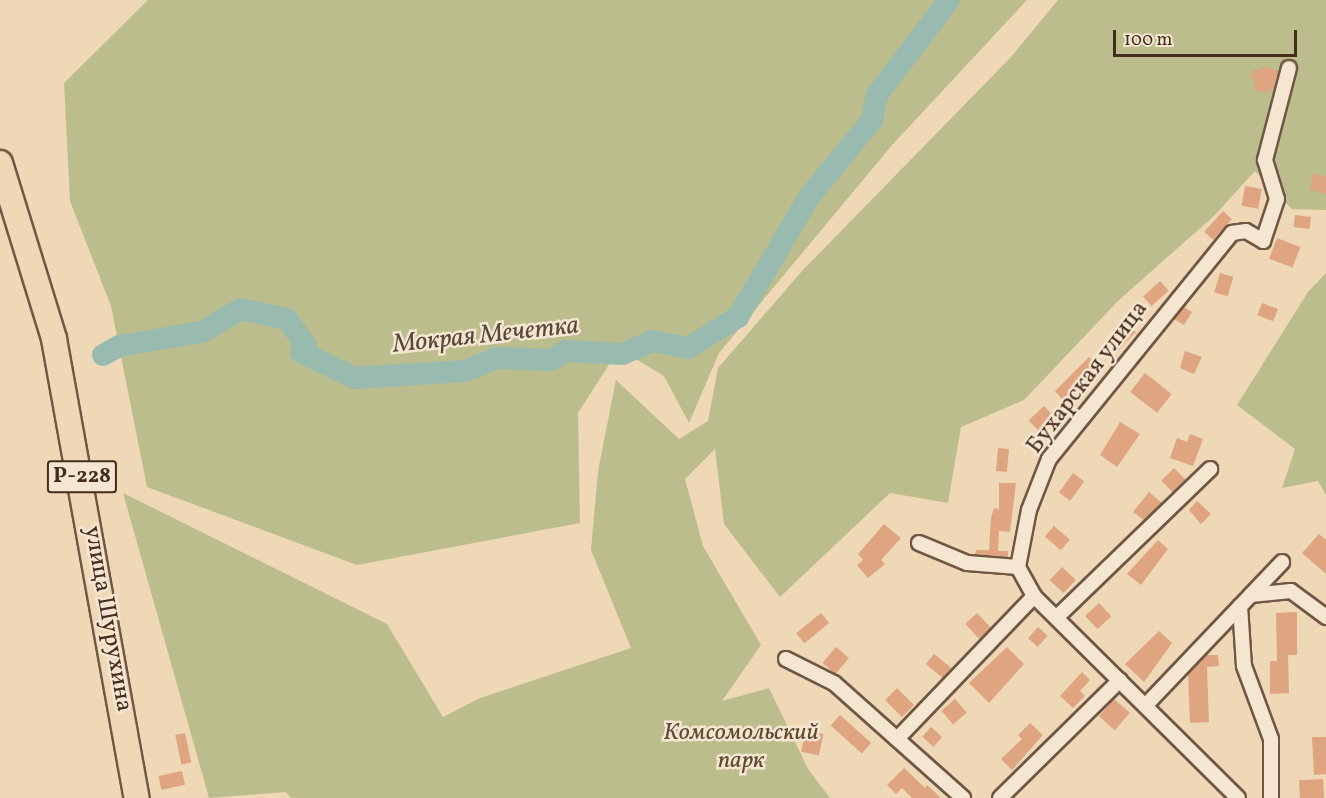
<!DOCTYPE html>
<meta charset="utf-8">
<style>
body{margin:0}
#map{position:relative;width:1326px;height:798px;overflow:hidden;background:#eed8b6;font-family:Vollkorn,serif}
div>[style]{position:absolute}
.green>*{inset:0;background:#bbbe8c}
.river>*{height:22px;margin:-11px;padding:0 11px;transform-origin:11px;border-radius:11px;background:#99baaf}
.building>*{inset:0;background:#dfa480;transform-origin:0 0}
.roads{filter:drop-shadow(2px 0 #705744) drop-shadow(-2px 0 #705744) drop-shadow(0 2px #705744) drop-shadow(0 -2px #705744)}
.street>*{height:14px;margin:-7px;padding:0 7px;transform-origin:7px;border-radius:7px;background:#f4e6d0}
.highway>*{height:24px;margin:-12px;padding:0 12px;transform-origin:12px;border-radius:12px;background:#eed8b6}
span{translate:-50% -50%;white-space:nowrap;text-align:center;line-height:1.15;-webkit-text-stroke:5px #f4e6d0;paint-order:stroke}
.shield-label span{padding:2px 4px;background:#f4e6d0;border:2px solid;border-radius:4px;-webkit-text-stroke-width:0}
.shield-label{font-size:22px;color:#462c1e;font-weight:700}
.street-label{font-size:24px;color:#462c1e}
.park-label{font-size:24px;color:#5d4934;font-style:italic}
.water-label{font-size:26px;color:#57483b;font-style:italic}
.scale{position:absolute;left:1113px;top:30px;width:184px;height:27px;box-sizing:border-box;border:3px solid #462c1e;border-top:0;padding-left:8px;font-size:18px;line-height:21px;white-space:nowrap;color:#462c1e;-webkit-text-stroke:4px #f4e6d0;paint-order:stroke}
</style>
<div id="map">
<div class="green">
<i style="clip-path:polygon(148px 0,1027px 0,893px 144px,719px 353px,689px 423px,664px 376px,619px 349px,578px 413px,580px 523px,357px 565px,147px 487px,111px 306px,70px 201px,64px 83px)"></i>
<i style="clip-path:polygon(1058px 0,1326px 0,1326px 210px,1292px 209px,1255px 171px,1215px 215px,1119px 300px,1024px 400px,961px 427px,948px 503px,890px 493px,780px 597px,724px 524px,715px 449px,685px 479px,703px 546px,761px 645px,722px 701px,769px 688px,808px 769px,830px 798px,291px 798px,286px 792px,209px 798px,123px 493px,387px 624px,443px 717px,480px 698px,631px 648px,591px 550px,598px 471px,616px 380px,679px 439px,708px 421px,718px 368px,803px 270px,1011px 57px)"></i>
<i style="clip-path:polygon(1326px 273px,1326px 495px,1318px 481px,1282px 488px,1295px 449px,1237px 405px,1308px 292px)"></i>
</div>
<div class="river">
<i style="left:103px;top:355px;width:18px;rotate:-29deg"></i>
<i style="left:119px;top:346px;width:84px;rotate:-9.6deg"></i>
<i style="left:202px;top:332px;width:45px;rotate:-30.5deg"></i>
<i style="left:241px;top:309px;width:47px;rotate:12.3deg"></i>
<i style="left:287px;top:319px;width:33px;rotate:55deg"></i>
<i style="left:306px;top:346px;width:8px;rotate:130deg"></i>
<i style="left:301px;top:352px;width:60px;rotate:25.7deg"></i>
<i style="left:355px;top:378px;width:110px;rotate:-3.6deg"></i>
<i style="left:465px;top:371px;width:35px;rotate:-22deg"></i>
<i style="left:498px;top:358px;width:54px;rotate:2.1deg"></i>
<i style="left:552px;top:360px;width:17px;rotate:-33deg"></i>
<i style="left:566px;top:351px;width:56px;rotate:3.1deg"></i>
<i style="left:622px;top:354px;width:33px;rotate:-23deg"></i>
<i style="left:652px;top:341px;width:37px;rotate:11deg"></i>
<i style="left:688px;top:348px;width:59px;rotate:-31.8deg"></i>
<i style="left:738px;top:317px;width:139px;rotate:-59.4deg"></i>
<i style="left:809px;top:197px;width:99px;rotate:-50.7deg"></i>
<i style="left:872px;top:120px;width:25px;rotate:-79deg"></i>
<i style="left:877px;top:95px;width:119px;rotate:-52.8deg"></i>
</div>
<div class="building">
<i style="clip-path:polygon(1262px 66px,1279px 71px,1274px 90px,1268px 88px,1267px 93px,1253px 89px,1256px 80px,1250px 78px,1253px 69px,1261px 71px)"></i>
<i style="clip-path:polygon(1314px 173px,1326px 177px,1326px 194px,1309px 189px)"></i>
<i style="left:1245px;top:186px;width:17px;height:20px;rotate:10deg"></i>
<i style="left:1223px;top:211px;width:12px;height:28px;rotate:42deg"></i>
<i style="left:1295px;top:215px;width:16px;height:12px;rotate:7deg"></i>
<i style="left:1277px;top:238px;width:25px;height:22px;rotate:21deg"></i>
<i style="left:1220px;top:273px;width:14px;height:20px;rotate:17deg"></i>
<i style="left:1160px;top:281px;width:13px;height:23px;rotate:48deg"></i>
<i style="left:1262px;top:303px;width:17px;height:13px;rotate:21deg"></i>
<i style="clip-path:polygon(1184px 307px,1192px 312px,1184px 325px,1174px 319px)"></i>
<i style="left:1124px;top:321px;width:16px;height:26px;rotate:43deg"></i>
<i style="clip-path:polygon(1185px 351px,1202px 357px,1194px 374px,1180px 368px)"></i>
<i style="clip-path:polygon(1089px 357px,1102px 369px,1083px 388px,1087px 392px,1067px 405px,1055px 391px)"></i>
<i style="left:1145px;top:373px;width:34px;height:24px;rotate:38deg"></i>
<i style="left:1044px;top:406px;width:18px;height:21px;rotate:47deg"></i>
<i style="clip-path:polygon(1120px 422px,1140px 434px,1117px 467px,1100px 455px)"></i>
<i style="clip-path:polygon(1190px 434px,1203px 439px,1193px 466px,1170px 458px,1177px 438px,1187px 442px)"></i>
<i style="left:998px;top:448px;width:11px;height:23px;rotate:5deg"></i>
<i style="left:1174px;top:468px;width:17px;height:18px;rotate:45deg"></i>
<i style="left:1073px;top:473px;width:14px;height:24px;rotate:36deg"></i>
<i style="clip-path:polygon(999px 483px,1016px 483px,1010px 532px,999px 531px,998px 551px,1008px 551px,1008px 557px,975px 555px,976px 550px,989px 550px,991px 518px,994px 508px,999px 509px)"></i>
<i style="clip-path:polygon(1149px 492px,1162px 503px,1144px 520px,1133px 512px)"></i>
<i style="clip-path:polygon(1197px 501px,1211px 514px,1201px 524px,1189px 510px)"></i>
<i style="clip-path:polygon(884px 524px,901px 538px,881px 560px,885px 564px,868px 578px,857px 565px,863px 560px,858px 554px)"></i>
<i style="left:1054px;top:526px;width:21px;height:14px;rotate:41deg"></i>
<i style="clip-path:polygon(1319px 534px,1326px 540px,1326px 574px,1302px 553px)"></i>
<i style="clip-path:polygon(1158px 540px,1168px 549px,1141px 585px,1127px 574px)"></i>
<i style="left:1062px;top:567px;width:19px;height:18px;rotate:43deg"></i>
<i style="left:1099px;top:603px;width:18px;height:19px;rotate:47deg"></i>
<i style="clip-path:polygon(1297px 612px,1297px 655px,1288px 655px,1289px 693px,1270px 694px,1270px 661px,1277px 661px,1276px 613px)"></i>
<i style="left:821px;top:613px;width:13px;height:32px;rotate:51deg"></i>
<i style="left:977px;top:613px;width:21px;height:16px;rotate:47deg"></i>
<i style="left:1038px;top:627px;width:13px;height:15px;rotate:42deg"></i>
<i style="clip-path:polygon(1159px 631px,1172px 643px,1144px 682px,1125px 664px)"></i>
<i style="left:836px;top:647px;width:17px;height:21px;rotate:40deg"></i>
<i style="clip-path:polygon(1007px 647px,1024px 664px,989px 703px,969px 683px)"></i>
<i style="left:934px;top:654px;width:22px;height:13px;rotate:39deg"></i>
<i style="clip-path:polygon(1206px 655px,1218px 655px,1219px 666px,1207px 667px,1209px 722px,1190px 723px,1188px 674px)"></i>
<i style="clip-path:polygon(1082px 672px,1090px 680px,1080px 691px,1085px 696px,1073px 708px,1060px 696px)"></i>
<i style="left:897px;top:688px;width:24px;height:17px;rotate:45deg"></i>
<i style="left:955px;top:699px;width:18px;height:18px;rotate:49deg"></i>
<i style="left:1114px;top:699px;width:21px;height:23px;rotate:41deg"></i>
<i style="left:840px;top:715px;width:42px;height:14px;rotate:42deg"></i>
<i style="clip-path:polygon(1030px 723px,1043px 735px,1012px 770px,1001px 759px,1022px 739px,1018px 735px)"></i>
<i style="left:931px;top:727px;width:15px;height:13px;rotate:42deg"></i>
<i style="left:806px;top:730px;width:18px;height:22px;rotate:13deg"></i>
<i style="left:185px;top:733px;width:30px;height:10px;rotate:78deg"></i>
<i style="clip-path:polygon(1312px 737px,1326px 737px,1326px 774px,1314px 775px)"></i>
<i style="clip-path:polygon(904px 768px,925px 788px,927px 785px,941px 798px,912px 798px,902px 788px,896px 794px,887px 785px)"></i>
<i style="left:182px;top:771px;width:14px;height:24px;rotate:78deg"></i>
<i style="left:1323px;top:779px;width:19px;height:24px;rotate:87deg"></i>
</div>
<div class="roads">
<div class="street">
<i style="left:919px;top:543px;width:52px;rotate:22.6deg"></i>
<i style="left:967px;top:563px;width:51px;rotate:4.5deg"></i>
<i style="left:1251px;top:595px;width:40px;rotate:-5.7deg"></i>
<i style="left:1291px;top:591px;width:44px;rotate:36.6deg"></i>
<i style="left:1240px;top:606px;width:60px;rotate:86.2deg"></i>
<i style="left:1244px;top:666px;width:78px;rotate:69.7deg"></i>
<i style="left:1271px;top:739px;width:59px;rotate:90deg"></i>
<i style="left:1057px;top:617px;width:213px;rotate:-44deg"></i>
<i style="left:786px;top:659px;width:54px;rotate:26.6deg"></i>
<i style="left:834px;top:683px;width:173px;rotate:41.7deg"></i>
<i style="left:1147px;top:704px;width:196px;rotate:-46.4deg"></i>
<i style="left:897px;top:739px;width:198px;rotate:-46.2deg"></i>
<i style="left:1000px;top:798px;width:168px;rotate:-44.5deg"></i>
<i style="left:1238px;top:798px;width:287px;rotate:-135.3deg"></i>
<i style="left:1034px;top:596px;width:33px;rotate:-119deg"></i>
<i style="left:1018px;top:567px;width:58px;rotate:-79.1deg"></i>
<i style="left:1029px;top:510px;width:55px;rotate:-68.6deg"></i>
<i style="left:1049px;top:459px;width:291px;rotate:-51deg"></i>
<i style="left:1232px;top:233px;width:14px;rotate:-8deg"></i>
<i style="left:1246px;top:231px;width:20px;rotate:30deg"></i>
<i style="left:1263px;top:241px;width:44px;rotate:-71.6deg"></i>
<i style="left:1277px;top:199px;width:41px;rotate:-107.1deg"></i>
<i style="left:1265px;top:160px;width:95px;rotate:-75.4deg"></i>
</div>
<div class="highway">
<i style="left:0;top:163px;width:184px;rotate:72.9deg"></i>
<i style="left:54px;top:339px;width:466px;rotate:79.8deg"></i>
</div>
</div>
<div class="shield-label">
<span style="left:82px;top:477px">Р-228</span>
</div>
<div class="street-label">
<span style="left:1088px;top:378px;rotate:-53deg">Бухарская улица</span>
<span style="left:107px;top:619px;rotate:80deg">улица Шурухина</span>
</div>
<div class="park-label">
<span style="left:741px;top:748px">Комсомольский<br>парк</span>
</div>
<div class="water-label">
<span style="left:486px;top:336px;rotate:-6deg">Мокрая Мечетка</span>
</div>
<div class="scale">100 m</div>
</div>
